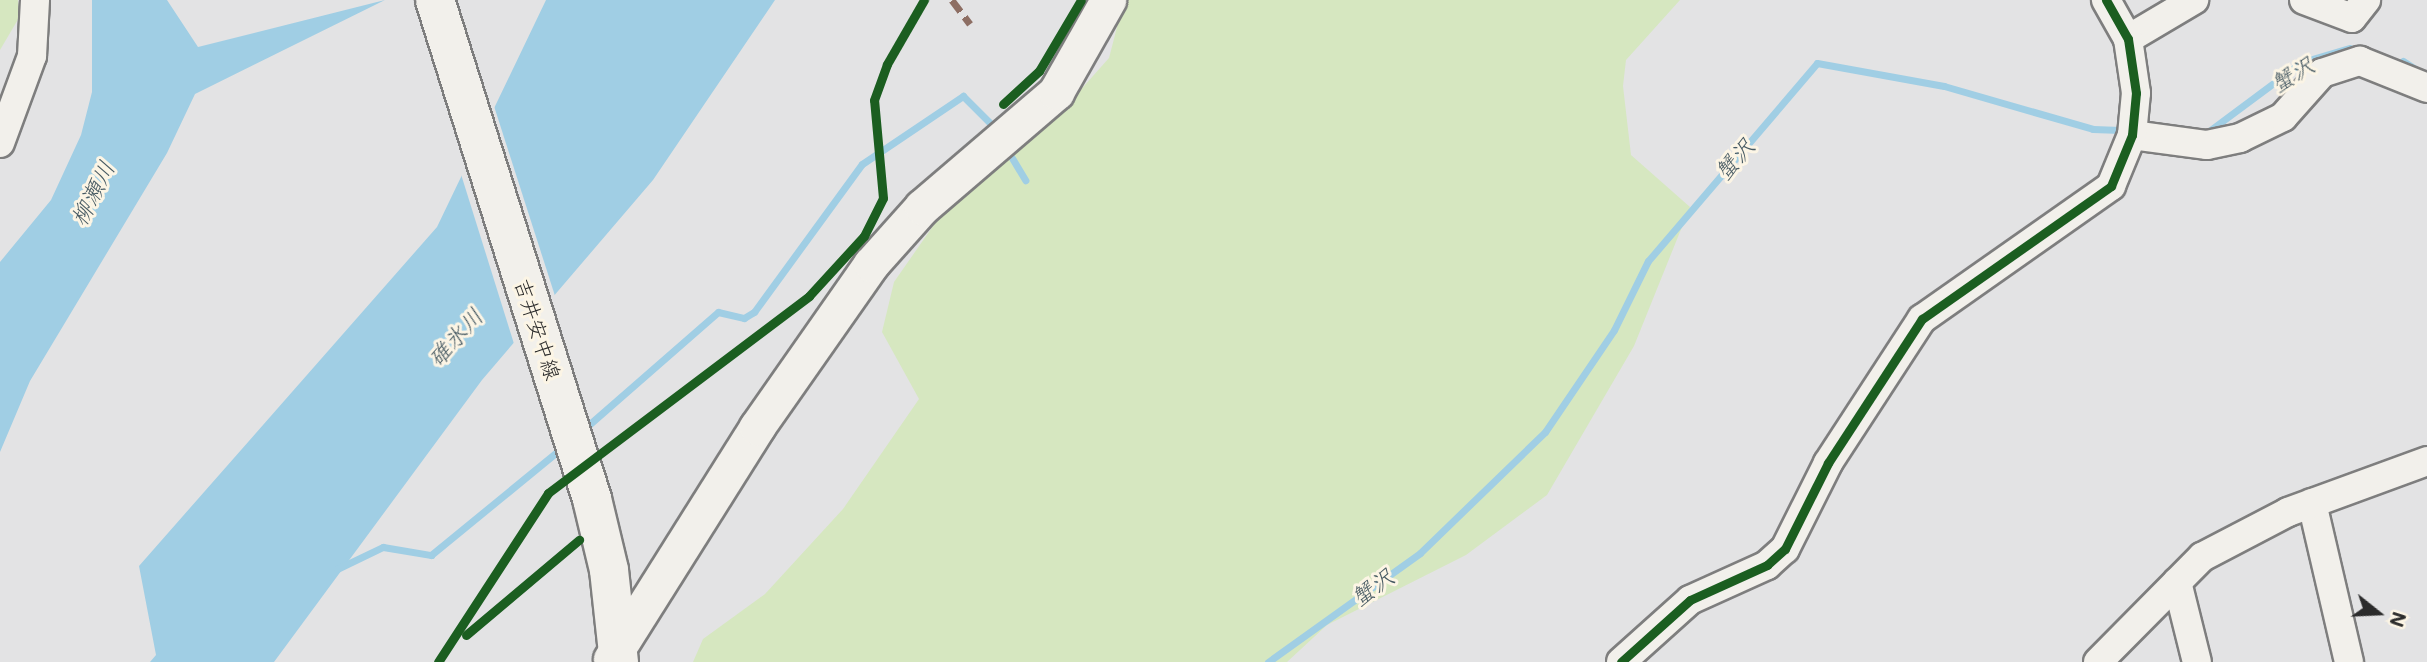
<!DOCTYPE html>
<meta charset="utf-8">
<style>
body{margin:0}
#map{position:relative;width:2427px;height:662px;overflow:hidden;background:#e3e3e4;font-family:Mali,"Klee One",sans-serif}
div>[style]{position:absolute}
.green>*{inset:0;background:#d6e7c0}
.water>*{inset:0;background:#a0cee4}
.pier>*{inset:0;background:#e3e3e4}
.stream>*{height:7px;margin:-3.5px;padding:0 3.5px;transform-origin:3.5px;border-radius:3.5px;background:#a0cee4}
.roads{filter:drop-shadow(2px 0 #7e7e7e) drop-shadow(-2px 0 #7e7e7e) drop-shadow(0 2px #7e7e7e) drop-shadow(0 -2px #7e7e7e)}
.minor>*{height:28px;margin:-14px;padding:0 14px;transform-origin:14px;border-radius:14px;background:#f2f0eb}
.tertiary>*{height:35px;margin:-17.5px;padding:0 17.5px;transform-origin:17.5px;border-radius:17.5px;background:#f2f0eb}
.secondary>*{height:38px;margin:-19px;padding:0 19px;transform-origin:19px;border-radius:19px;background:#f2f0eb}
.quiet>*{height:7px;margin-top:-3.5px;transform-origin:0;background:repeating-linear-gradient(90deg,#8d6e63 0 14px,transparent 0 21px)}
.cycleway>*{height:9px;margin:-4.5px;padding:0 4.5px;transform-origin:4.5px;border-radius:4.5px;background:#1b5e20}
span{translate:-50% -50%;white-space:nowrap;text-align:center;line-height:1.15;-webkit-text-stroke:6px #fcf5e5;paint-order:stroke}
.street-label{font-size:21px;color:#2b2b2b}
.water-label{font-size:23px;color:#465962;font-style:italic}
.north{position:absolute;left:2343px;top:578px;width:70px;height:70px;-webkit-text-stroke:5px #fcf5e5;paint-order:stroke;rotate:108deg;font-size:19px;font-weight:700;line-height:28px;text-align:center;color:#2b2b2b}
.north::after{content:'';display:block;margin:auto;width:24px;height:32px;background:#2b2b2b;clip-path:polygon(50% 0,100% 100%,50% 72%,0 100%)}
</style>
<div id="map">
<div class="green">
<i style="clip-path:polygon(0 0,18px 0,20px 16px,0 50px)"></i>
<i style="clip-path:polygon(1124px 0,1680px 0,1626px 60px,1623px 86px,1631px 155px,1690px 207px,1634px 346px,1547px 495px,1466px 555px,1327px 625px,1287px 662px,693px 662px,703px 639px,765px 594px,843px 509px,919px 399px,882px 332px,894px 282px,947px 206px,1060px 113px,1109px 58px)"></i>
</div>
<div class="water">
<i style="clip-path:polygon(92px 0,167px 0,198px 47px,385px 0,195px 94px,167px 153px,30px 381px,0 452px,0 262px,51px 200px,81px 135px,92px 92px)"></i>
<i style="clip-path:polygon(546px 0,775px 0,653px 180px,482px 380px,274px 662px,150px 662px,156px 655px,139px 566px,437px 227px)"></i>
</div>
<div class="pier">
<i style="clip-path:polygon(493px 103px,556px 299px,515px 347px,460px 171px)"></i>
</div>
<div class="stream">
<i style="left:2403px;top:61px;width:20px;rotate:33deg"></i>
<i style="left:2205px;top:134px;width:121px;rotate:-36.6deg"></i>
<i style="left:2302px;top:62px;width:50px;rotate:-16.3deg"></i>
<i style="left:1012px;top:158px;width:26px;rotate:59deg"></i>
<i style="left:584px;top:429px;width:178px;rotate:-41.1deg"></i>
<i style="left:718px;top:312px;width:27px;rotate:13deg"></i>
<i style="left:744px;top:318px;width:12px;rotate:-31deg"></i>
<i style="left:754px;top:312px;width:183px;rotate:-53.9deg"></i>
<i style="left:862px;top:164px;width:122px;rotate:-34deg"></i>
<i style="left:963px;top:96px;width:40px;rotate:45deg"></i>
<i style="left:337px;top:569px;width:51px;rotate:-25.6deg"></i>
<i style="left:383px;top:547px;width:49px;rotate:9.5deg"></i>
<i style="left:431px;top:555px;width:172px;rotate:-39.3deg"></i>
<i style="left:1268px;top:662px;width:187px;rotate:-35.6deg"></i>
<i style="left:1420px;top:553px;width:174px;rotate:-44.1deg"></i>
<i style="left:1545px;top:432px;width:123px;rotate:-55.9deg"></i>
<i style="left:1614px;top:330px;width:77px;rotate:-63.8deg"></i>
<i style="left:1648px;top:261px;width:260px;rotate:-49.5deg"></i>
<i style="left:1817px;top:63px;width:129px;rotate:10.3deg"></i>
<i style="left:1944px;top:86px;width:155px;rotate:16.1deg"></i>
<i style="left:2093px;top:129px;width:34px;rotate:2deg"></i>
</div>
<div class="roads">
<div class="minor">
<i style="left:2304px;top:0;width:51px;rotate:20.6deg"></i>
<i style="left:2352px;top:18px;width:23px;rotate:-52deg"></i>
<i style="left:2128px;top:39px;width:77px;rotate:-30.6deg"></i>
<i style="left:2132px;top:135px;width:76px;rotate:7.6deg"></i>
<i style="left:2207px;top:145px;width:34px;rotate:-12deg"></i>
<i style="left:2240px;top:138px;width:48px;rotate:-26deg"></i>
<i style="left:2283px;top:117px;width:59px;rotate:-48.4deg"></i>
<i style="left:2322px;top:73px;width:40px;rotate:-18deg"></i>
<i style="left:2360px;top:61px;width:72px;rotate:21.9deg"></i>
<i style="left:0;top:143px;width:93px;rotate:-69.8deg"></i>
<i style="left:32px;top:56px;width:56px;rotate:-86.9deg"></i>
<i style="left:2312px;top:503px;width:163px;rotate:76.9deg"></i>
<i style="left:2177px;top:582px;width:82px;rotate:76deg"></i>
<i style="left:1621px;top:662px;width:93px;rotate:-41.9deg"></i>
<i style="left:1690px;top:600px;width:85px;rotate:-24.4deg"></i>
<i style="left:1767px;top:565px;width:24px;rotate:-42deg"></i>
<i style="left:1785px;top:549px;width:96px;rotate:-63.4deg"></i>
<i style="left:1828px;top:463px;width:172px;rotate:-56.9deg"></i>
<i style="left:1922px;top:319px;width:231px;rotate:-35.1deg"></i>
<i style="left:2111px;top:186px;width:55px;rotate:-67.6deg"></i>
<i style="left:2132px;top:135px;width:42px;rotate:-84.6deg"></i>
<i style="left:2136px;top:93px;width:55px;rotate:-98.4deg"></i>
<i style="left:2128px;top:39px;width:45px;rotate:-119.4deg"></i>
<i style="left:2098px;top:662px;width:148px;rotate:-45.3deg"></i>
<i style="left:2202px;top:557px;width:97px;rotate:-27.6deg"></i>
<i style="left:2288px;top:512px;width:148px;rotate:-20.1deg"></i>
</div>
<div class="tertiary">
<i style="left:611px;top:659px;width:274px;rotate:-57.8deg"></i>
<i style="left:757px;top:427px;width:199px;rotate:-55deg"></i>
<i style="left:871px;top:264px;width:76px;rotate:-48.2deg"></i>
<i style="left:922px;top:207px;width:177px;rotate:-40.6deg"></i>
<i style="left:1056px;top:92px;width:106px;rotate:-60.5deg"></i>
</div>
<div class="secondary">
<i style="left:435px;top:0;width:523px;rotate:72.53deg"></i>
<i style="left:592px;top:499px;width:73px;rotate:76.5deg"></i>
<i style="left:609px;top:570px;width:93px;rotate:83.8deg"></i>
</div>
</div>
<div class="quiet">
<i style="left:952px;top:0;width:30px;rotate:53deg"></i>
</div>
<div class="cycleway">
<i style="left:1003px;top:104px;width:49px;rotate:-42.5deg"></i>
<i style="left:1039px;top:71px;width:82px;rotate:-59.4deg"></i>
<i style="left:466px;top:635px;width:148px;rotate:-40.1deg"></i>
<i style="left:438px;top:662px;width:202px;rotate:-56.9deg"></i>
<i style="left:548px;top:493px;width:327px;rotate:-37deg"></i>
<i style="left:809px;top:296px;width:81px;rotate:-47.5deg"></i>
<i style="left:864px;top:236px;width:42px;rotate:-63.4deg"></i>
<i style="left:883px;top:198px;width:98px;rotate:-95.2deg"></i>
<i style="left:874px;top:100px;width:38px;rotate:-70deg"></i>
<i style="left:887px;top:64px;width:74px;rotate:-60deg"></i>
<i style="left:1621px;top:662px;width:93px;rotate:-41.9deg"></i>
<i style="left:1690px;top:600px;width:85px;rotate:-24.4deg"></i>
<i style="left:1767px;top:565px;width:24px;rotate:-42deg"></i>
<i style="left:1785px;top:549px;width:96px;rotate:-63.4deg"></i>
<i style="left:1828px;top:463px;width:172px;rotate:-56.9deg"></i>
<i style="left:1922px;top:319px;width:231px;rotate:-35.1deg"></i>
<i style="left:2111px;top:186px;width:55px;rotate:-67.6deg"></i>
<i style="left:2132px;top:135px;width:42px;rotate:-84.6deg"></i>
<i style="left:2136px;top:93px;width:55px;rotate:-98.4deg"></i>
<i style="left:2128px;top:39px;width:45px;rotate:-119.4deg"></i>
</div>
<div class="street-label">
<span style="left:538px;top:329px;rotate:72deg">吉井安中線</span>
</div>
<div class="water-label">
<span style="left:2292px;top:74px;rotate:-31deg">蟹沢</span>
<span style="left:1734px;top:159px;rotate:-49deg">蟹沢</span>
<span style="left:92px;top:193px;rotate:-63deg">柳瀬川</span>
<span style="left:455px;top:337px;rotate:-48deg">碓氷川</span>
<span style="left:1372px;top:587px;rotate:-36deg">蟹沢</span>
</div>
<div class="north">N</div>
</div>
